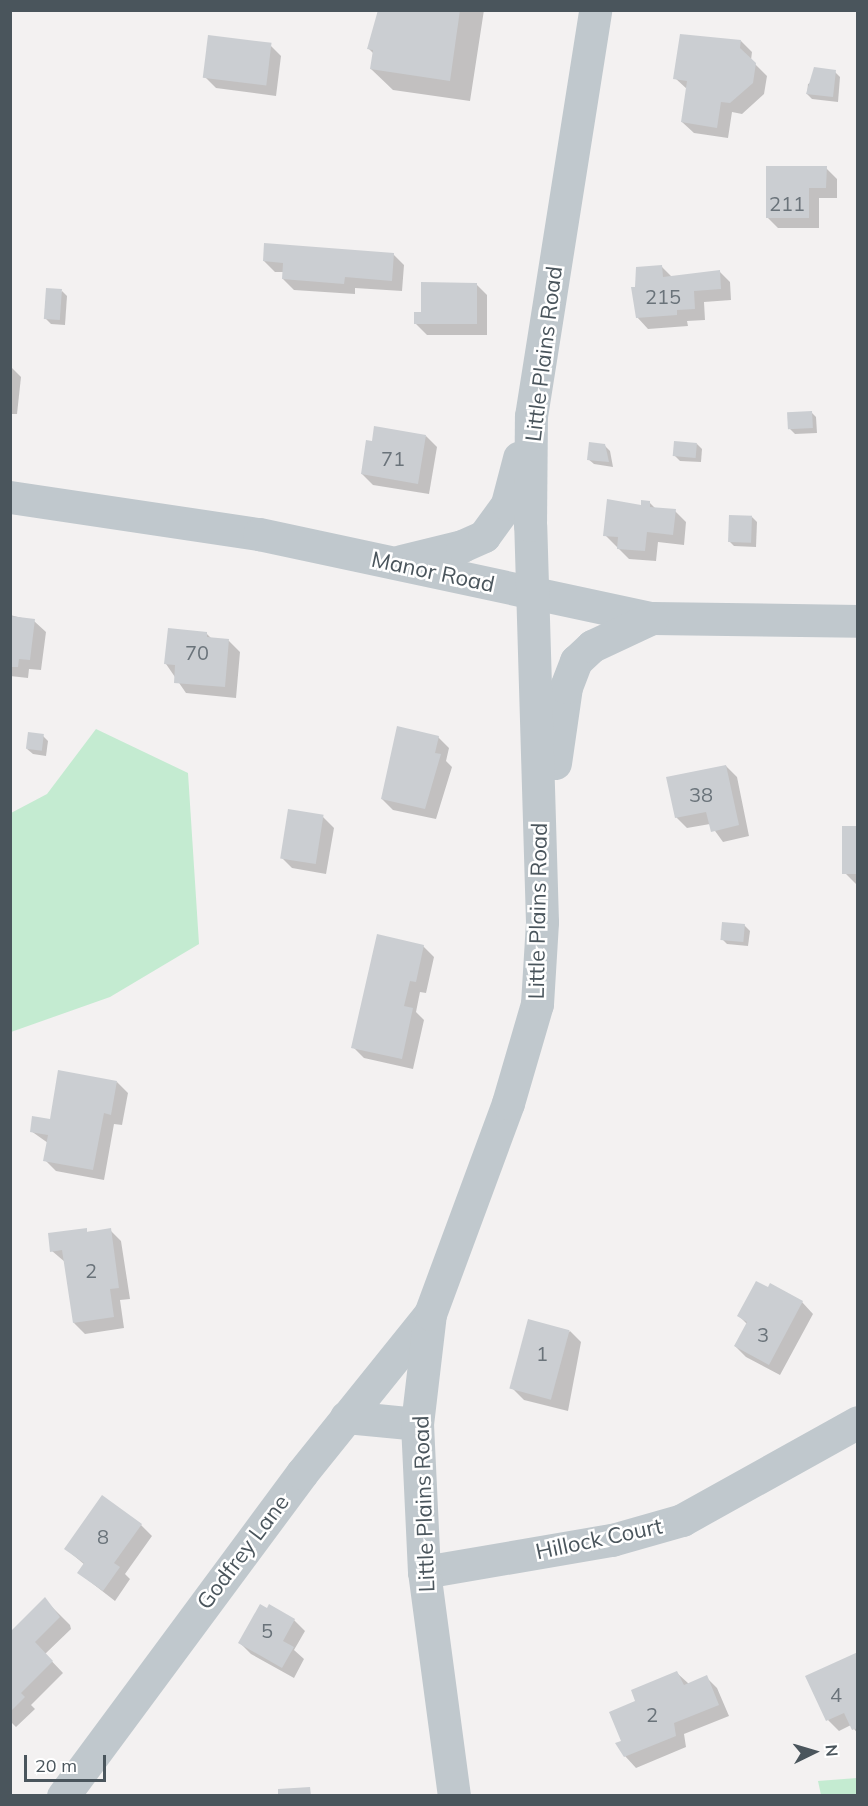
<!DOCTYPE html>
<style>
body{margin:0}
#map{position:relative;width:868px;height:1806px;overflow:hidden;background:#f3f1f1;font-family:Mulish,sans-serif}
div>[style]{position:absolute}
.green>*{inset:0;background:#c4ebd1}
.shadow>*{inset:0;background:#0003}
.building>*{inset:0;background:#cbced2;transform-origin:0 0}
.minor>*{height:33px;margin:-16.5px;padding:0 16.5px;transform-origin:16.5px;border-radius:16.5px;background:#c0c8cd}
span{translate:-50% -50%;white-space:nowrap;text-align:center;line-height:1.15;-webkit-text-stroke:5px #fff;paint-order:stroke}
.number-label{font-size:20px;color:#6a737a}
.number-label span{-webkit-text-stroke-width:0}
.street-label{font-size:22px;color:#4a555c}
.frame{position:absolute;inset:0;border:12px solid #4a555c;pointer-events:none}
.north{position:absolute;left:784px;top:1722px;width:60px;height:60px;-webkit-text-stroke:4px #fff;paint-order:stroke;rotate:85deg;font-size:16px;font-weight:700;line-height:24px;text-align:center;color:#4a555c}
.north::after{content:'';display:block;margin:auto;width:21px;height:27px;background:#4a555c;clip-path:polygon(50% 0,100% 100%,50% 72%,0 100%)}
.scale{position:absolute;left:24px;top:1755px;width:82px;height:27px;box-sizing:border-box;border:3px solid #4a555c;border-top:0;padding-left:8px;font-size:18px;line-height:21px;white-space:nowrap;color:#4a555c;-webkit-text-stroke:4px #fff;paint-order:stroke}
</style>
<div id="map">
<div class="green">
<i style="clip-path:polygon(96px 729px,188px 773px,199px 944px,110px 997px,11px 1032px,11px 813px,47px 794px)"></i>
<i style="clip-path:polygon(857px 1778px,857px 1795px,821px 1795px,818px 1781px)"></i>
</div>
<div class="shadow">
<i style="clip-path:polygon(386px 10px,484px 10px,470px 101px,393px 90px,371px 69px,374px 54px,368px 48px)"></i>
<i style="clip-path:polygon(741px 41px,752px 52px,751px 60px,767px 76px,764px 94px,742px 114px,732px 112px,728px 138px,694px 133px,682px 122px,688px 90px,675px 78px)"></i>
<i style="clip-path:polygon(270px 45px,281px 56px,276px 96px,216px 88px,205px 77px)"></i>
<i style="clip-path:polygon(835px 72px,840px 77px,838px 102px,812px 99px,807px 94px,808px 84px)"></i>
<i style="clip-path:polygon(826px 168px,837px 179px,837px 198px,819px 198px,819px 228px,778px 228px,767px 217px)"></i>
<i style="clip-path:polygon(393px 254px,404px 265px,402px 291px,355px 288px,355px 294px,294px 290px,283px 279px,284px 272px,275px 272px,264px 261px)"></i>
<i style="clip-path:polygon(662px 267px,672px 277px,719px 271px,730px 282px,731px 300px,704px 302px,705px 320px,687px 321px,688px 326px,648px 329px,637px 317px,636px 288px)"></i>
<i style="clip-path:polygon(476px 284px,487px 295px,487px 335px,427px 335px,416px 324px)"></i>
<i style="clip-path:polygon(62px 291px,67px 296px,65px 325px,51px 324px,46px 319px)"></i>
<i style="clip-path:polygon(10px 366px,21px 377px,17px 414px,10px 414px)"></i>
<i style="clip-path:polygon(811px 412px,816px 417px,817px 433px,795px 434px,790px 429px)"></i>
<i style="clip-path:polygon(426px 436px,437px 447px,429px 494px,373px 485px,362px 474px)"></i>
<i style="clip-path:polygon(697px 444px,702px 449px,701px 462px,680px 461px,674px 455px)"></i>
<i style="clip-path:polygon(605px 446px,610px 451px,613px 467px,594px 464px,588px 459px)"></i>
<i style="clip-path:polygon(649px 502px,656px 509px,675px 511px,686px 522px,684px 545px,658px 542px,656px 561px,629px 559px,605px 535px)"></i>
<i style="clip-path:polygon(752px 517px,757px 522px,756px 547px,734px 546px,729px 541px)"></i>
<i style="clip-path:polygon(10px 615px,34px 621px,46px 632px,41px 670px,29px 669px,28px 678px,10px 676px)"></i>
<i style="clip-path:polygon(206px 633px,212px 639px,229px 641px,240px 652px,236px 698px,186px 693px,166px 664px)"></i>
<i style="clip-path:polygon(43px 736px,48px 741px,46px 756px,33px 754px,27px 749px)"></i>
<i style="clip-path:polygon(438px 737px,449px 748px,446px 761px,452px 767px,436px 819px,393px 810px,382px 799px)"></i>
<i style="clip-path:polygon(726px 766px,737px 777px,749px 836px,723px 842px,710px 824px,687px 828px,676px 817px)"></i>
<i style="clip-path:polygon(323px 817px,334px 828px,326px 874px,292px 868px,281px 857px)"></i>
<i style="clip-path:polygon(858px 827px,858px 884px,856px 884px,845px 873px)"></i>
<i style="clip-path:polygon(744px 925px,750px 931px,748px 946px,727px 944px,722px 939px)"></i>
<i style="clip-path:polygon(423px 946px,434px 957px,426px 993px,420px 992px,416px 1012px,424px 1020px,413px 1069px,364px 1058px,353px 1047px)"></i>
<i style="clip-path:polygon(117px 1082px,128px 1093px,122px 1125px,114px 1124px,104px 1180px,56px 1171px,45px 1160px,48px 1143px,31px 1131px)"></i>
<i style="clip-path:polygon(110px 1230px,121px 1241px,130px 1299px,120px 1300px,124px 1328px,85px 1334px,74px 1323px,65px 1262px,52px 1251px,50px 1235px)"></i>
<i style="clip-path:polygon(802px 1302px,813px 1314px,780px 1375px,746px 1357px,735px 1346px,747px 1324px,739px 1316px)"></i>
<i style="clip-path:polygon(570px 1331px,581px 1342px,568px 1411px,524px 1400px,513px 1389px)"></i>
<i style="clip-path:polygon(141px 1525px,152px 1536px,125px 1574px,130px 1579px,115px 1601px,79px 1573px,85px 1565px,66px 1549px)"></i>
<i style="clip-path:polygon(45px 1600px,70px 1625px,71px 1629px,45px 1654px,63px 1673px,31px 1705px,35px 1709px,16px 1727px,10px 1721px,10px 1634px)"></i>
<i style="clip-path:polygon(294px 1620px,305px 1631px,294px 1650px,304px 1659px,294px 1678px,251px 1654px,240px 1643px)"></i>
<i style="clip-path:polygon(858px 1654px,858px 1734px,851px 1725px,839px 1731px,828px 1720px)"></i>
<i style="clip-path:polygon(677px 1673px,689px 1684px,706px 1677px,717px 1688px,729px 1716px,684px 1734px,686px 1747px,636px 1768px,625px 1756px,637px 1702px)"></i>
</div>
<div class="building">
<i style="clip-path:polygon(378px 10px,460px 10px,450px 81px,370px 69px,373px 50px,367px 49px)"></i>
<i style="clip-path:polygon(680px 34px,741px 40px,740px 48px,756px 63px,753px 83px,730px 103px,721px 102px,717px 128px,681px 122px,687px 81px,673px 79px)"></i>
<i style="left:208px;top:35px;width:64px;height:43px;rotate:7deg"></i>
<i style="clip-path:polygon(814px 67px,836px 70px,833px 97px,806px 94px)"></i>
<i style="clip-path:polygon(766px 166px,827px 166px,826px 188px,809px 188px,809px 218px,766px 218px)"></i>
<i style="clip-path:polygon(264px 243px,394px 253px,392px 281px,345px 277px,344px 284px,282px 279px,283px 263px,263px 261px)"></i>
<i style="clip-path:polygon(662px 265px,663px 277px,720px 270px,721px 289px,694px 291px,695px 309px,677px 310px,677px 315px,636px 318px,631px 287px,635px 287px,636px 267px)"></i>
<i style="clip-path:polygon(421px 282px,477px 283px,477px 324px,414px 324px,414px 312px,421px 312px)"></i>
<i style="left:46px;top:288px;width:16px;height:31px;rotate:4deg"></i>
<i style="left:812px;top:411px;width:17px;height:25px;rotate:87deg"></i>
<i style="clip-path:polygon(374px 426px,426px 435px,418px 484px,361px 474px,366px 440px,372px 441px)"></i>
<i style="left:674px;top:441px;width:23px;height:15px;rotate:5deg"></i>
<i style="clip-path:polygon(589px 442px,605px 444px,609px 462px,587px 460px)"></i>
<i style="clip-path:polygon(607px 499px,641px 505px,641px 500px,650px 501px,650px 507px,676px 509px,673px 535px,647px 532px,645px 551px,617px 549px,618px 537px,603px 536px)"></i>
<i style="left:729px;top:515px;width:23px;height:27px;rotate:2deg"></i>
<i style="clip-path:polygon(10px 616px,35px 619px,30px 660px,19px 659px,18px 667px,10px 667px)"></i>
<i style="clip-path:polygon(168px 628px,207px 632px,207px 637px,229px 639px,225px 687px,174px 683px,175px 665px,164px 664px)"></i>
<i style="clip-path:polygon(397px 726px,439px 736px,435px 753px,441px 754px,425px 809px,381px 799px)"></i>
<i style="left:28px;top:732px;width:16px;height:17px;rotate:7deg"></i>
<i style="clip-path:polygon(726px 765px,739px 825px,711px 832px,706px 812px,675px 818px,666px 777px)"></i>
<i style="left:288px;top:809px;width:36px;height:50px;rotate:9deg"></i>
<i style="left:842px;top:826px;width:16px;height:48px"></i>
<i style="left:722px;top:922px;width:23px;height:18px;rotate:5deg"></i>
<i style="clip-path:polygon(377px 934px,424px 945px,416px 982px,410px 981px,404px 1006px,413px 1008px,402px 1059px,351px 1048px)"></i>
<i style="clip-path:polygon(58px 1070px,117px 1081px,111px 1115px,104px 1113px,93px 1170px,43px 1161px,48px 1135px,30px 1132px,32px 1116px,50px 1119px)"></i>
<i style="clip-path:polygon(87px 1228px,87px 1232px,111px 1228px,119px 1288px,110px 1289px,114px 1317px,73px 1323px,62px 1250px,50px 1252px,48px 1233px)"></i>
<i style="clip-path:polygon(756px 1281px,768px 1287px,770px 1283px,803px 1301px,769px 1365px,734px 1346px,747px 1322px,737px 1316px)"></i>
<i style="left:528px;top:1319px;width:43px;height:72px;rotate:15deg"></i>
<i style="clip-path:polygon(102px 1495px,142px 1524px,114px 1563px,120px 1567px,103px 1591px,77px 1573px,84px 1563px,64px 1549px)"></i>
<i style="clip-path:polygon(45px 1597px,60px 1617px,35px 1642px,53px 1661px,21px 1693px,25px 1697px,10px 1712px,10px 1632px)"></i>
<i style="clip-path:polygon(260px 1604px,267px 1608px,269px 1604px,295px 1619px,283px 1641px,294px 1647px,282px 1668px,238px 1643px)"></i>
<i style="clip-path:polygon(858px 1652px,858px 1728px,852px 1730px,844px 1713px,826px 1721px,805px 1676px)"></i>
<i style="clip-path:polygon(677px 1671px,684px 1685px,707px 1675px,719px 1705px,674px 1723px,676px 1736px,624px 1757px,615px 1743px,621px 1741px,609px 1712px,635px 1701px,631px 1690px)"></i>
<i style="clip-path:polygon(310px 1787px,311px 1796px,278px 1796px,278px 1789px)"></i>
</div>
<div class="minor">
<i style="left:10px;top:497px;width:252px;rotate:8.5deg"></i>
<i style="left:259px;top:534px;width:402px;rotate:12.1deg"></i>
<i style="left:652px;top:618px;width:206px;rotate:0.8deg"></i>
<i style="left:401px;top:561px;width:63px;rotate:-13.8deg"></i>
<i style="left:462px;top:546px;width:24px;rotate:-24deg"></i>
<i style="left:484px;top:536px;width:39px;rotate:-54deg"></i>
<i style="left:507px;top:504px;width:48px;rotate:-75.4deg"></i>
<i style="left:555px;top:763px;width:77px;rotate:-81.8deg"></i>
<i style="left:566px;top:687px;width:28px;rotate:-69deg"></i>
<i style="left:576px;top:661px;width:22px;rotate:-43deg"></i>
<i style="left:592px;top:646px;width:66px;rotate:-25deg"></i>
<i style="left:346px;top:1417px;width:71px;rotate:5.6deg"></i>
<i style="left:424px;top:1572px;width:191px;rotate:-9.7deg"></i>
<i style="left:612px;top:1540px;width:73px;rotate:-15.9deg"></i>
<i style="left:682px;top:1520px;width:201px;rotate:-29.1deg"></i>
<i style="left:63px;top:1796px;width:402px;rotate:-53.5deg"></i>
<i style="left:302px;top:1473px;width:204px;rotate:-51.2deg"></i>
<i style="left:454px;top:1796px;width:226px;rotate:-97.6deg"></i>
<i style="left:424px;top:1572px;width:148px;rotate:-92.7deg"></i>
<i style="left:417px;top:1424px;width:111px;rotate:-83.3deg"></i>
<i style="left:430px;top:1314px;width:225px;rotate:-69.7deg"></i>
<i style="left:508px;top:1103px;width:103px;rotate:-73.7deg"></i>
<i style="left:537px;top:1004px;width:82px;rotate:-86.5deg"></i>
<i style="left:542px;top:922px;width:397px;rotate:-91.7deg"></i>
<i style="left:530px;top:525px;width:109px;rotate:-89.5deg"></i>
<i style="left:531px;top:416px;width:411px;rotate:-81deg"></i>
</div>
<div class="number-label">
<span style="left:787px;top:203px">211</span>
<span style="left:663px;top:296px">215</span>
<span style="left:393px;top:458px">71</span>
<span style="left:197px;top:652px">70</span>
<span style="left:701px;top:794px">38</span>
<span style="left:91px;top:1270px">2</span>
<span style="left:763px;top:1334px">3</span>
<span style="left:542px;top:1353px">1</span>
<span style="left:103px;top:1536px">8</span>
<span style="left:267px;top:1630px">5</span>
<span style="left:836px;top:1694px">4</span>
<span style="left:652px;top:1714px">2</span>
</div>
<div class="street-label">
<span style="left:544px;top:354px;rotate:-83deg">Little Plains Road</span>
<span style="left:433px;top:572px;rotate:12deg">Manor Road</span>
<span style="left:538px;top:911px;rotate:-89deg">Little Plains Road</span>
<span style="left:424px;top:1504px;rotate:-92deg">Little Plains Road</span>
<span style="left:599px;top:1539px;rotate:-12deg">Hillock Court</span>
<span style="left:243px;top:1552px;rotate:-53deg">Godfrey Lane</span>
</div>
<div class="frame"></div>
<div class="north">N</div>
<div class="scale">20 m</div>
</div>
